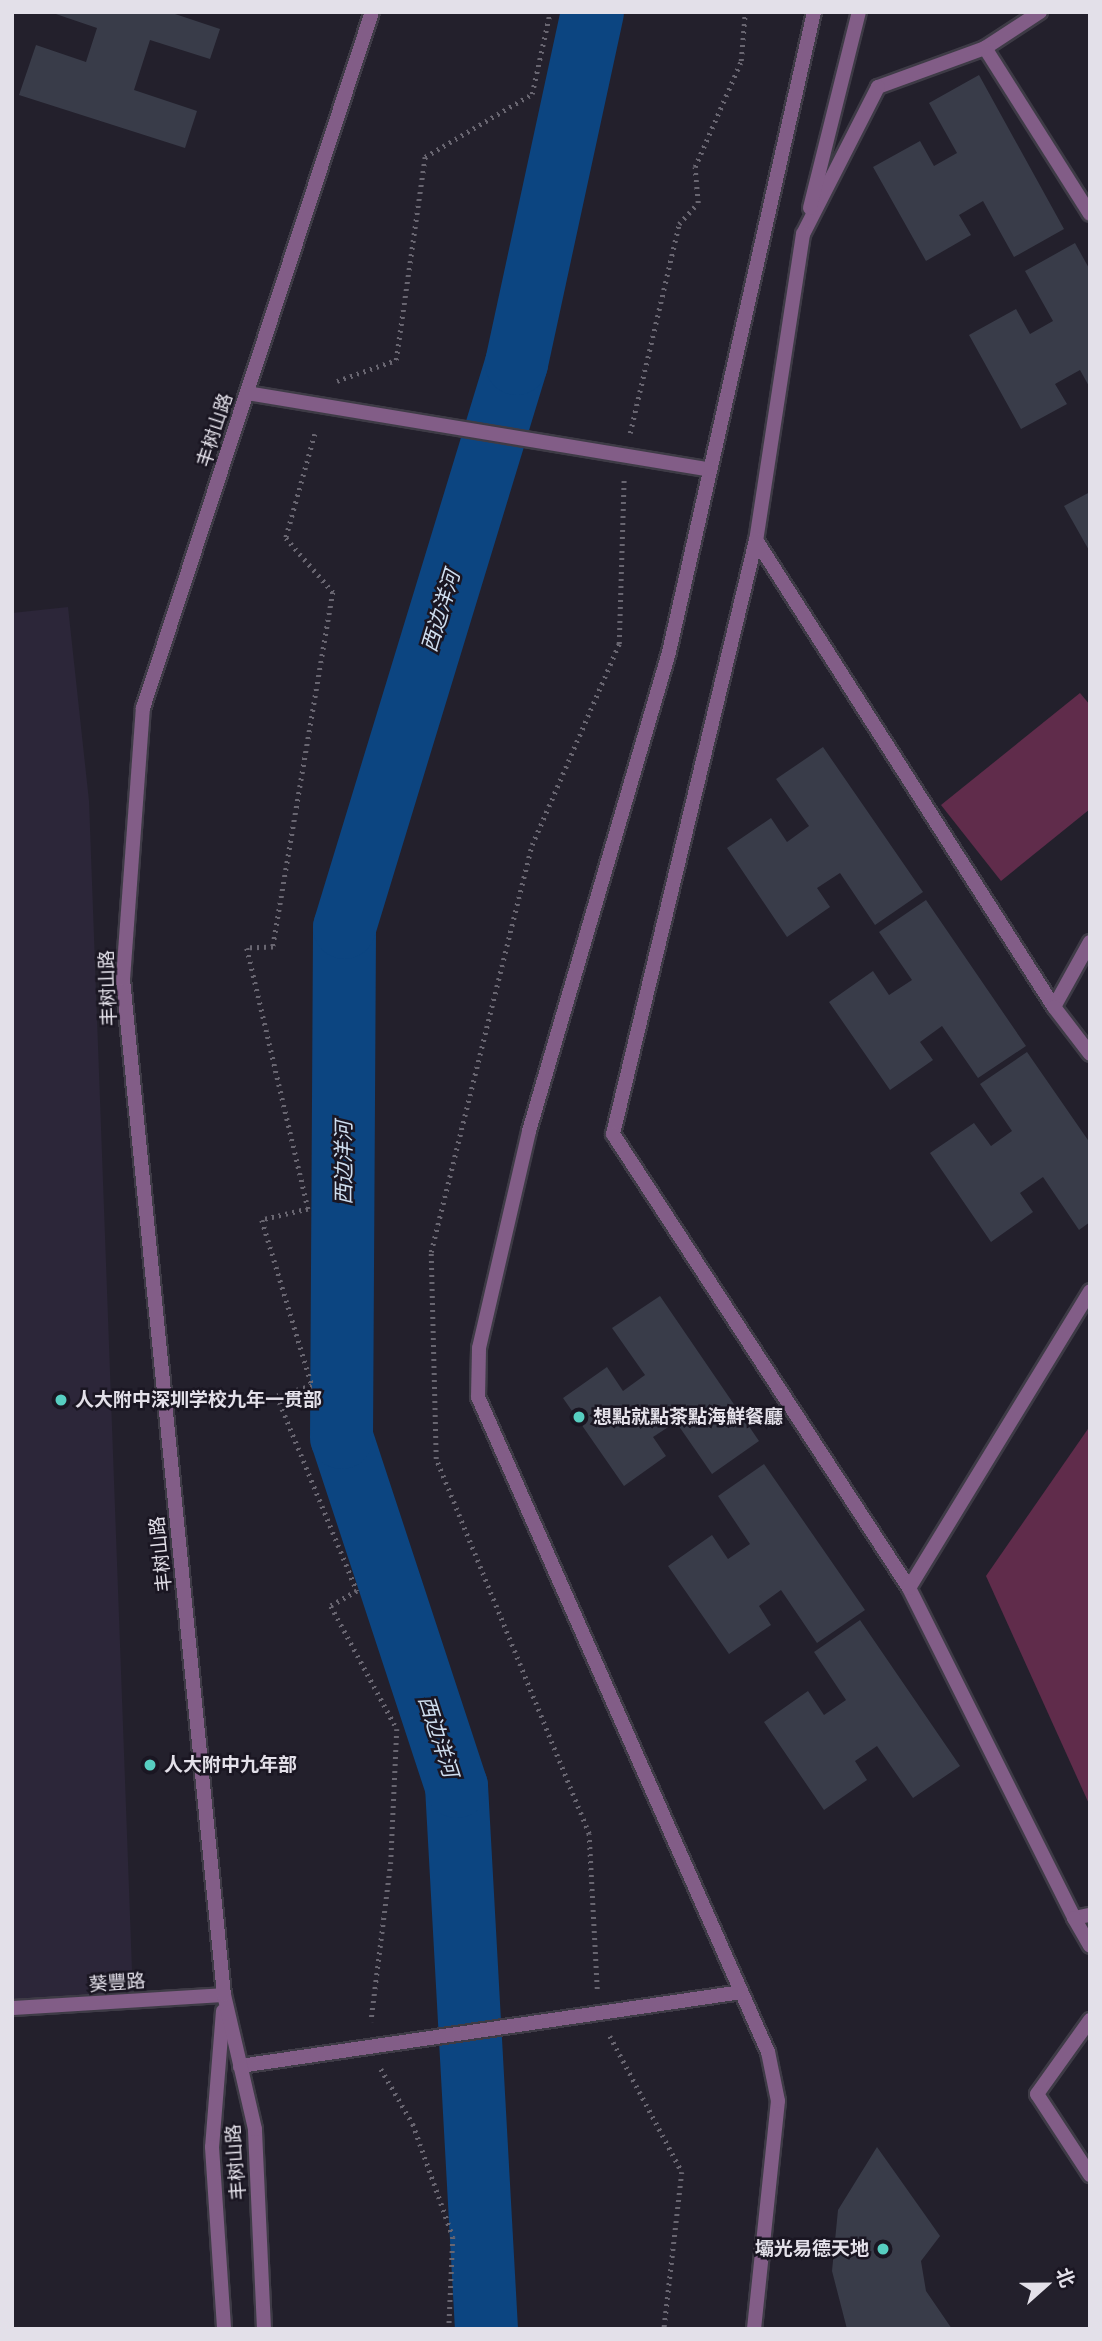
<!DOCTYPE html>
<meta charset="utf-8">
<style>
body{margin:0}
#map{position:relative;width:1102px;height:2341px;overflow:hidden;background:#23202c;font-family:"Asap Condensed","Noto Sans SC",sans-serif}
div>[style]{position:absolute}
.built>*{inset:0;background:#2c2639}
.green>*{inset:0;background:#602c4b}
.river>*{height:63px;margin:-31.5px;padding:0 31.5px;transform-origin:31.5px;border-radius:31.5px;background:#0c4581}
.building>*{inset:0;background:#393c49}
.path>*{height:4.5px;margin-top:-2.25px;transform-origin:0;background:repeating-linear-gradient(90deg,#696671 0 2px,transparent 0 7px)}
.roads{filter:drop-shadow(2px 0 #3e3b46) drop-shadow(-2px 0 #3e3b46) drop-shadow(0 2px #3e3b46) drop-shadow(0 -2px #3e3b46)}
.service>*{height:14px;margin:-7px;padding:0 7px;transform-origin:7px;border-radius:7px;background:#825d87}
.minor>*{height:14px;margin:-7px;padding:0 7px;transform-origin:7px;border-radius:7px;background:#825d87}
.tertiary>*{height:14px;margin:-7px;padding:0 7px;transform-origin:7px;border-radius:7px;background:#825d87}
.dots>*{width:19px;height:19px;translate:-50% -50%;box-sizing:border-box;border:4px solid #1a1622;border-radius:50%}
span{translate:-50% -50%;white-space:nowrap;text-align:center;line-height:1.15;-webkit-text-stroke:5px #1a1622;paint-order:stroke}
.street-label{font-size:19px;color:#e3e0e9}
.poi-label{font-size:19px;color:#e3e0e9;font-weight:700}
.left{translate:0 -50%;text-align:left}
.right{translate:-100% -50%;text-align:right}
.water-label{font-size:21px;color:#cfdeef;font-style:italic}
.frame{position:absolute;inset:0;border:14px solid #e3e0e9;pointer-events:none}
.north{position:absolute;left:1011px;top:2250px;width:70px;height:70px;-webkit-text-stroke:5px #1a1622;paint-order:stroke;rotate:69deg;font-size:19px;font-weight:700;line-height:28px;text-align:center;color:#e3e0e9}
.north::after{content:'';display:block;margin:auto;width:24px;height:32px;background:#e3e0e9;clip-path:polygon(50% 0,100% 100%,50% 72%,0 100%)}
</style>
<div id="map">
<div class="built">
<i style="clip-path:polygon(68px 607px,89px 801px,133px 1998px,12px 2006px,12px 613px)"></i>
</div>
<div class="green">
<i style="clip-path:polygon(1080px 693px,1090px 705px,1090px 809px,1001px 881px,941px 805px)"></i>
<i style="clip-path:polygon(1090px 1426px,1090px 1806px,986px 1576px)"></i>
</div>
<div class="river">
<i style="left:486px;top:2329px;width:544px;rotate:-93.16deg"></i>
<i style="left:456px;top:1786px;width:367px;rotate:-108.2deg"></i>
<i style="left:341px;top:1437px;width:510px;rotate:-89.66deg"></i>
<i style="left:344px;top:927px;width:590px;rotate:-73.04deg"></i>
<i style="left:516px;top:363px;width:359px;rotate:-77.8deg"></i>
</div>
<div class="building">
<i style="clip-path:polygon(50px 12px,169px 12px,220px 29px,210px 59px,150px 40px,134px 90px,197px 111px,185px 148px,19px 95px,36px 45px,86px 62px,97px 28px)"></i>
<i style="clip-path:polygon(979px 75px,1064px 229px,1014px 257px,983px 201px,959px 215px,971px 235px,926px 261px,873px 167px,920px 141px,934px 166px,957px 153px,929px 103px)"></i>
<i style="clip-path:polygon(1075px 243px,1090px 270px,1090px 388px,1080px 370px,1055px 384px,1067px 404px,1021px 429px,969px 335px,1016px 309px,1030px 334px,1053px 321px,1025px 271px)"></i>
<i style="clip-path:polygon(1090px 492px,1090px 552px,1064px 506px)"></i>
<i style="clip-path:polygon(823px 747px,923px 892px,875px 925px,840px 873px,817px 888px,830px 907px,787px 937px,727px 848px,771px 818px,787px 842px,809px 826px,776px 779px)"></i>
<i style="clip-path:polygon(926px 900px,1026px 1046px,978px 1078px,942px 1026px,920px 1042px,933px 1060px,890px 1090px,829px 1002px,873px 971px,889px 995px,912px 980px,879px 932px)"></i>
<i style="clip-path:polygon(1027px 1052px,1090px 1143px,1090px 1222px,1079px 1230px,1043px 1177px,1020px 1193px,1033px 1212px,991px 1242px,930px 1153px,974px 1123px,991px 1146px,1012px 1131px,980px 1084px)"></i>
<i style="clip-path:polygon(660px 1296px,759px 1441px,712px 1474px,676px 1422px,653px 1437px,666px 1456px,624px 1486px,563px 1398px,607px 1367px,623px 1391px,645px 1375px,612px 1328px)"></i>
<i style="clip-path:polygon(764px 1464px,865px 1610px,817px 1643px,781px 1590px,759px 1606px,771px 1625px,729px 1654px,668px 1566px,712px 1535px,728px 1559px,750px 1544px,718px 1496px)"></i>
<i style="clip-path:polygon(860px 1620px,960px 1766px,913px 1798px,877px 1746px,855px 1761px,867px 1780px,824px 1810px,764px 1722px,808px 1691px,824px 1715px,846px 1700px,814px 1652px)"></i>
<i style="clip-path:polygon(877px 2147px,940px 2236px,921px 2261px,926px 2291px,952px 2329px,847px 2329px,832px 2271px,838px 2210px)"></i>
</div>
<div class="path">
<i style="left:337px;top:381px;width:63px;rotate:-19.6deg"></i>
<i style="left:396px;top:360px;width:205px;rotate:-81.9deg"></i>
<i style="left:425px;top:157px;width:124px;rotate:-30.5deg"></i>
<i style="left:532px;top:94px;width:84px;rotate:-77.6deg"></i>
<i style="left:630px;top:433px;width:215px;rotate:-76.8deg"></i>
<i style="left:679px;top:224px;width:28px;rotate:-48deg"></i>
<i style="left:698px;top:203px;width:36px;rotate:-95deg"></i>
<i style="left:695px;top:167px;width:116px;rotate:-66.5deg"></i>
<i style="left:741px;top:61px;width:49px;rotate:-85.3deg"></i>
<i style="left:315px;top:434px;width:108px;rotate:105.6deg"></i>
<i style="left:286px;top:538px;width:72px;rotate:49deg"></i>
<i style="left:333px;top:592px;width:360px;rotate:99.6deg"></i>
<i style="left:273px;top:947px;width:26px;rotate:178deg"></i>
<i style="left:247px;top:948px;width:268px;rotate:76.8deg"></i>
<i style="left:308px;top:1209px;width:47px;rotate:166.6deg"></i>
<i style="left:262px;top:1220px;width:173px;rotate:73.2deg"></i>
<i style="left:312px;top:1386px;width:36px;rotate:164deg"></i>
<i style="left:277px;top:1396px;width:211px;rotate:67.7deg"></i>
<i style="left:357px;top:1591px;width:30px;rotate:150deg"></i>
<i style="left:331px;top:1606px;width:140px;rotate:61.8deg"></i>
<i style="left:397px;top:1729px;width:133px;rotate:92.6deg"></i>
<i style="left:391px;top:1862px;width:161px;rotate:97.1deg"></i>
<i style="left:597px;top:1989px;width:155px;rotate:-93deg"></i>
<i style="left:589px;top:1834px;width:405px;rotate:-112.2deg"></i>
<i style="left:436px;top:1459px;width:207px;rotate:-91.4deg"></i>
<i style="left:431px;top:1252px;width:419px;rotate:-76.1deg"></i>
<i style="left:532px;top:845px;width:219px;rotate:-66.6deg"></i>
<i style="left:619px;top:644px;width:164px;rotate:-88.3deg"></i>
<i style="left:610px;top:2036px;width:154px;rotate:62.1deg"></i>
<i style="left:682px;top:2172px;width:158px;rotate:96.5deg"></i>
<i style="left:381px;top:2069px;width:64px;rotate:59.8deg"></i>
<i style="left:413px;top:2124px;width:120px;rotate:70.5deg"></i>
<i style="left:453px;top:2237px;width:92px;rotate:92.5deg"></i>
</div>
<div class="roads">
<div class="service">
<i style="left:1040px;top:12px;width:66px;rotate:146.8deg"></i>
<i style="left:985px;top:48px;width:114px;rotate:160deg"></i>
<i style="left:878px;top:87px;width:165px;rotate:117deg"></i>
<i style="left:803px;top:234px;width:310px;rotate:98.7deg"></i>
<i style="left:756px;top:540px;width:611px;rotate:103.54deg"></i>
<i style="left:613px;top:1134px;width:542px;rotate:56.9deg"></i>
<i style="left:909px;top:1588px;width:369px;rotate:63.4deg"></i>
<i style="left:1074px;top:1918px;width:16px;rotate:-11deg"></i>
<i style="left:985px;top:48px;width:196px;rotate:57.7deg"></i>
<i style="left:810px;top:208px;width:202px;rotate:-76deg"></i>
<i style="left:247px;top:393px;width:469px;rotate:9.4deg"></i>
<i style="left:756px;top:540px;width:554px;rotate:57.46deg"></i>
<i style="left:1090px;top:942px;width:74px;rotate:119deg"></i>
<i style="left:1054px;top:1007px;width:59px;rotate:52.5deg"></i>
<i style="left:909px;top:1588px;width:348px;rotate:-58.6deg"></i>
<i style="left:1074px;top:1918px;width:32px;rotate:60deg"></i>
<i style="left:12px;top:2008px;width:212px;rotate:-3.5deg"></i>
<i style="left:1090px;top:2020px;width:91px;rotate:125.6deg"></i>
<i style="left:1037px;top:2094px;width:97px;rotate:56.8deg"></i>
<i style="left:754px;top:2329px;width:229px;rotate:-84deg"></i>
<i style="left:778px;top:2101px;width:50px;rotate:-101.5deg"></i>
<i style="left:768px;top:2052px;width:716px;rotate:-113.88deg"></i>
<i style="left:478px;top:1397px;width:49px;rotate:-88.8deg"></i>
<i style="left:479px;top:1348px;width:223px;rotate:-77deg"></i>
<i style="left:529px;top:1131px;width:499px;rotate:-73.7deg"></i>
<i style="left:669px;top:652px;width:656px;rotate:-77.23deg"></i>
</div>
<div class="minor">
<i style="left:240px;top:2066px;width:507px;rotate:-8.39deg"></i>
</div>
<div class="tertiary">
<i style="left:223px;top:2011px;width:136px;rotate:94.6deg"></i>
<i style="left:212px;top:2147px;width:182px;rotate:86.2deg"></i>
<i style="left:264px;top:2329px;width:200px;rotate:-92.6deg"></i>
<i style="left:255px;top:2129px;width:138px;rotate:-103deg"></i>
<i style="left:224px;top:1995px;width:1021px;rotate:-95.68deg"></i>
<i style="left:123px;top:979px;width:272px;rotate:-85.8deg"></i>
<i style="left:143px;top:708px;width:733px;rotate:-71.79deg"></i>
</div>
</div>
<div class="dots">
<i style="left:61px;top:1400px;background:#57cec1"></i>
<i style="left:579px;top:1417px;background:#57cec1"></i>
<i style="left:150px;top:1765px;background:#57cec1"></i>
<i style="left:883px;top:2249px;background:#57cec1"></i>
</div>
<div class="street-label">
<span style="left:215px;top:430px;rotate:-72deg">丰树山路</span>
<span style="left:108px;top:988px;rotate:-92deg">丰树山路</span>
<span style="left:161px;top:1554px;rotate:-96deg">丰树山路</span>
<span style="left:117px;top:1983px;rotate:-4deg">葵豐路</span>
<span style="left:236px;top:2162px;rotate:-94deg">丰树山路</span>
</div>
<div class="poi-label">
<span class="left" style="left:75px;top:1400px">人大附中深圳学校九年一贯部</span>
<span class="left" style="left:593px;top:1417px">想點就點茶點海鮮餐廳</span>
<span class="left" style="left:164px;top:1765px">人大附中九年部</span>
<span class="right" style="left:869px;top:2249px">壩光易德天地</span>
</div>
<div class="water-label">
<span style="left:440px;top:611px;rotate:-73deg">西边洋河</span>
<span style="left:343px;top:1163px;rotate:-90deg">西边洋河</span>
<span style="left:439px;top:1736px;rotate:72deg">西边洋河</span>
</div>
<div class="frame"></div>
<div class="north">北</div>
</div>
